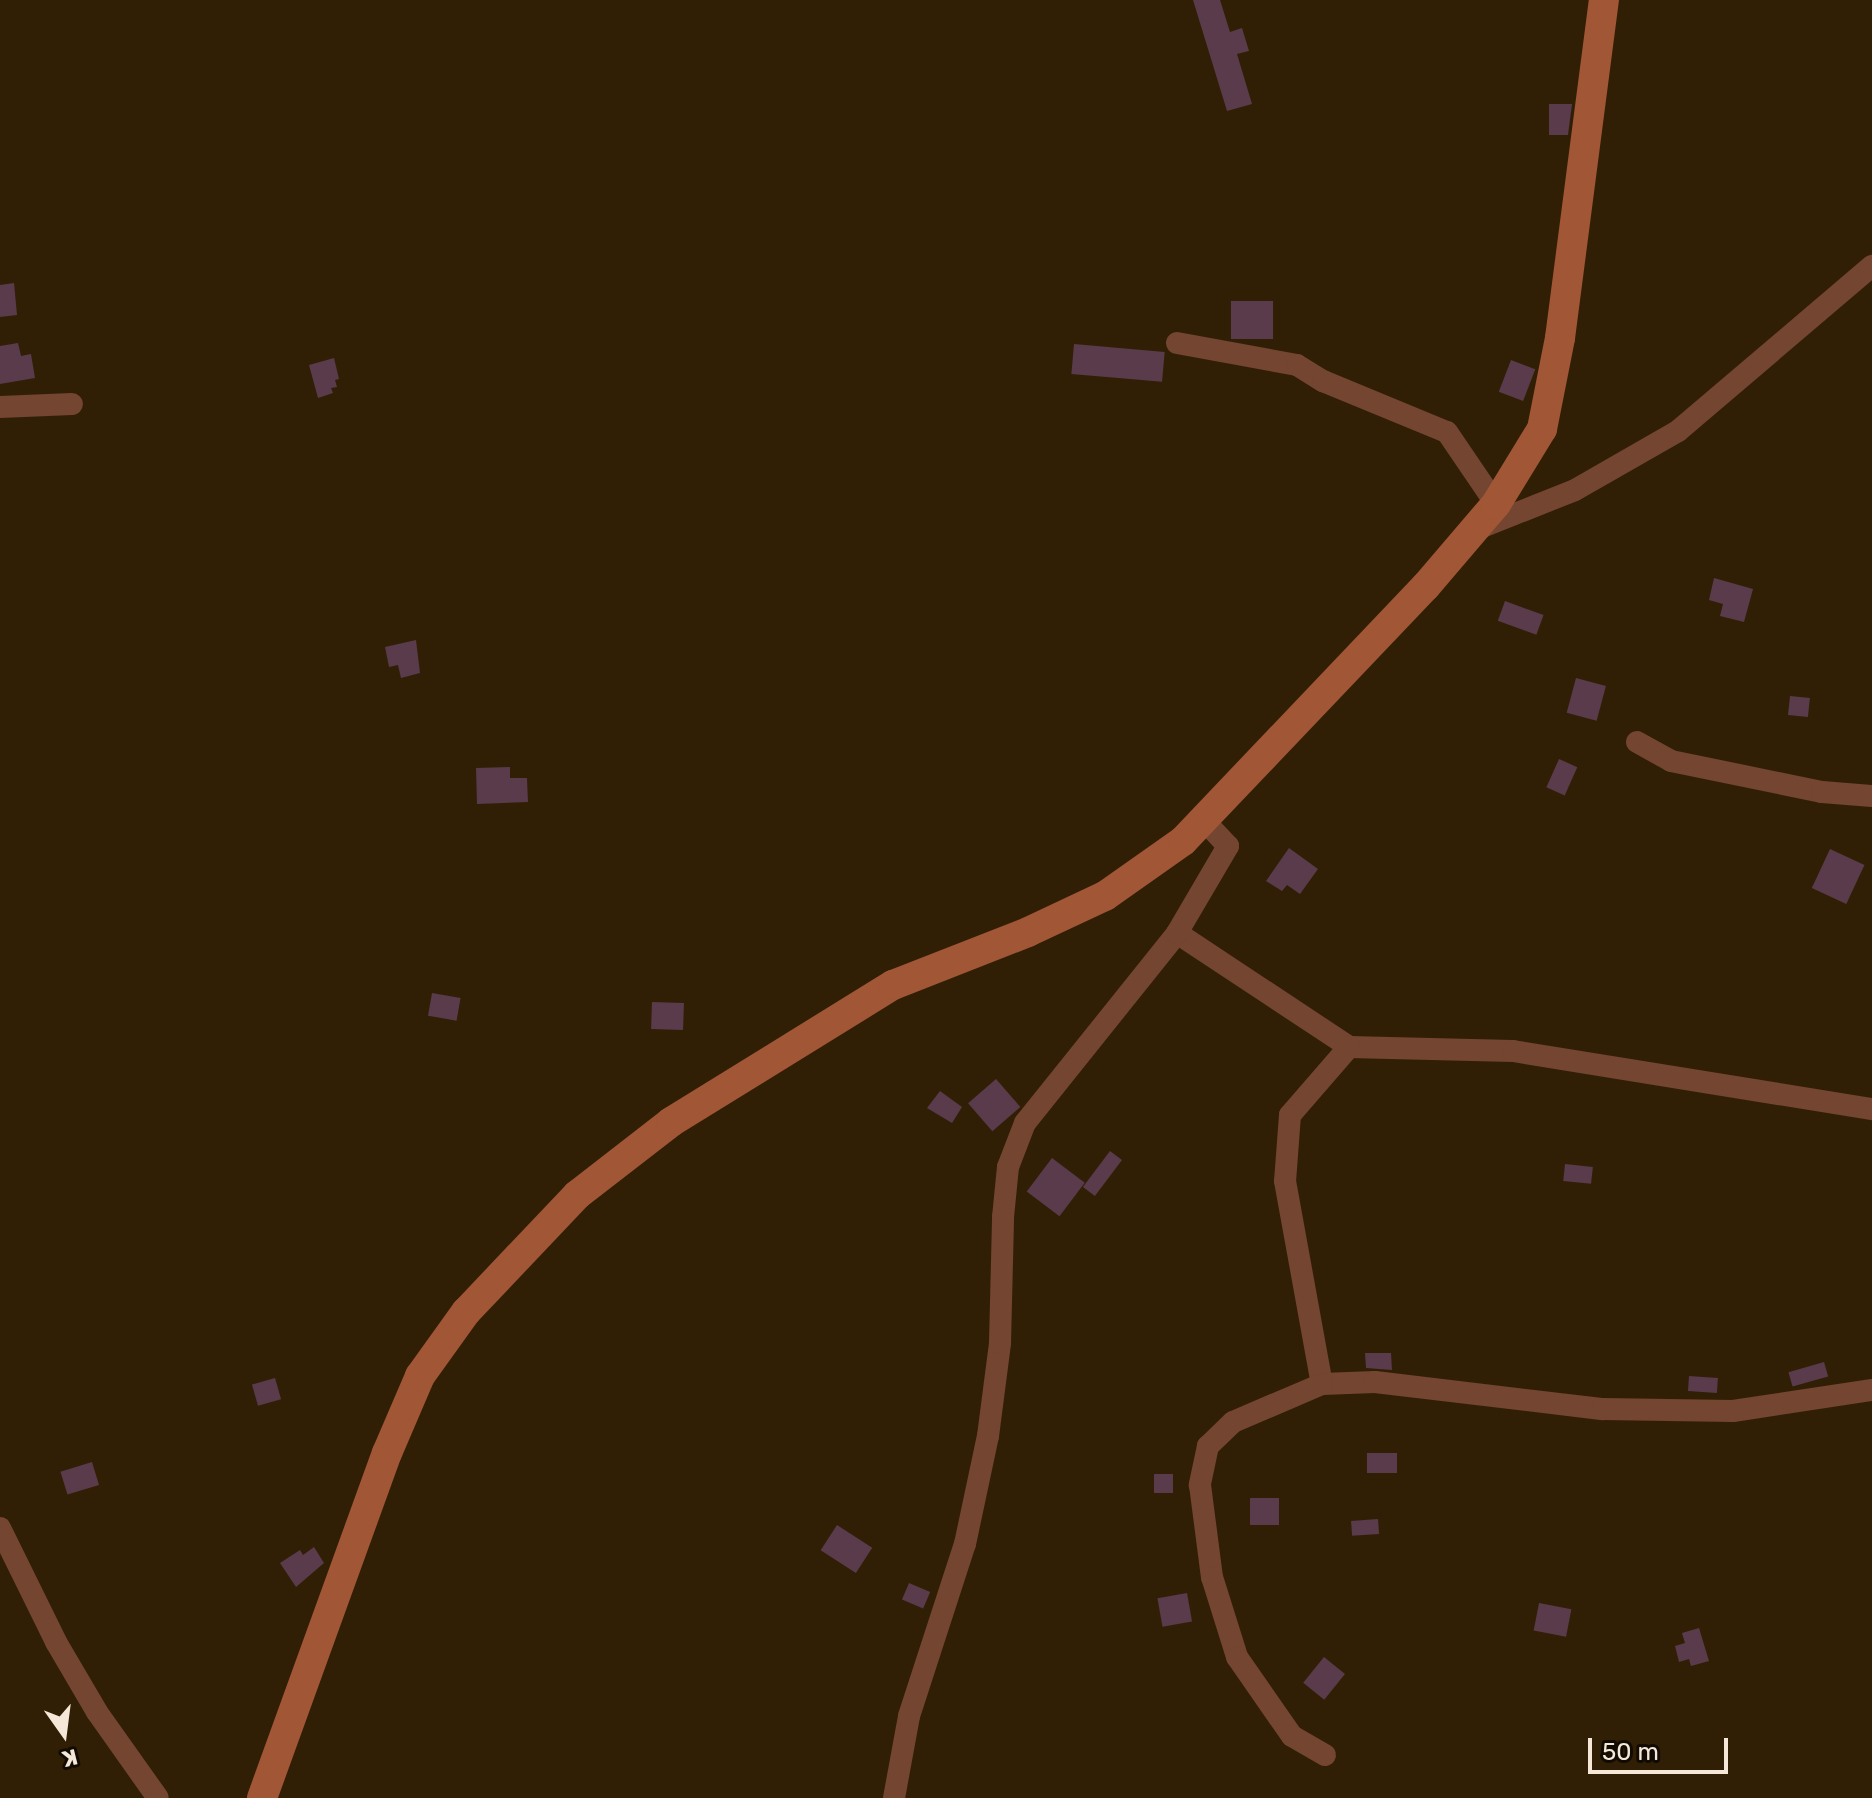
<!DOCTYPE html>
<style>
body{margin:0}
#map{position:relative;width:1872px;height:1798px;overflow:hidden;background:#311f05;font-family:Rubik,sans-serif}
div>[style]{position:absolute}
.building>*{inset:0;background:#593b4c;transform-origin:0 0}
.street>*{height:22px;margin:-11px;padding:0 11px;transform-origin:11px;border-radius:11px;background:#744531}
.secondary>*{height:30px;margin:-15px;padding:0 15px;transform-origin:15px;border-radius:15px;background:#a15636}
span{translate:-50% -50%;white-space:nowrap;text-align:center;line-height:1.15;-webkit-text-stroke:6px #120b03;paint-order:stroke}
.north{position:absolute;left:24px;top:1694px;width:80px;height:80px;-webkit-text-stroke:6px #120b03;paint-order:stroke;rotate:166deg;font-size:22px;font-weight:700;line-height:32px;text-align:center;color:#f5e8d9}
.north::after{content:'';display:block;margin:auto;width:28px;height:36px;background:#f5e8d9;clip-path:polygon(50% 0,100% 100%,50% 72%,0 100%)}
.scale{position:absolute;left:1588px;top:1738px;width:140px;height:36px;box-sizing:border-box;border:4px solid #f5e8d9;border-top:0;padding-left:10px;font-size:24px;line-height:28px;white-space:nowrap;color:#f5e8d9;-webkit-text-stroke:6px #120b03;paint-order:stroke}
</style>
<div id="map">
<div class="building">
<i style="clip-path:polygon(1193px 0,1220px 0,1230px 32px,1242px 28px,1249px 51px,1237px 54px,1252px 104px,1227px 111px)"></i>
<i style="clip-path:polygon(1549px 104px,1572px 104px,1568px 135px,1549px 135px)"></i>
<i style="clip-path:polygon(14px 283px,17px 315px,0 317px,0 285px)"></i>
<i style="left:1231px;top:301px;width:42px;height:38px"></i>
<i style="clip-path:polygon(18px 343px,21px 356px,31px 354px,35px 378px,0 384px,0 346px)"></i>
<i style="left:1074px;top:344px;width:91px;height:30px;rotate:5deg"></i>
<i style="clip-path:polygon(334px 358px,339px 379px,335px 380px,337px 387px,331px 388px,333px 393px,318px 398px,309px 365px)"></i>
<i style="left:1511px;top:360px;width:26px;height:34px;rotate:21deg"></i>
<i style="clip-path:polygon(1714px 578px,1753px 589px,1744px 622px,1720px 616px,1723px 604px,1709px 600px)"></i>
<i style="left:1505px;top:601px;width:41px;height:21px;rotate:20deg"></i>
<i style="clip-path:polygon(416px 640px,420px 673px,401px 678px,398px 665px,389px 667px,385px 647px)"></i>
<i style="left:1576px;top:678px;width:31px;height:36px;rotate:15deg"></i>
<i style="left:1790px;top:696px;width:20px;height:19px;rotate:6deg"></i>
<i style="left:1559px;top:759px;width:20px;height:31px;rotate:24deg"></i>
<i style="clip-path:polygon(510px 767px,510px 778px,527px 778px,528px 802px,477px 804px,476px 768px)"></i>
<i style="clip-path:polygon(1289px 848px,1318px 869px,1300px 894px,1287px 885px,1282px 891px,1266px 881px)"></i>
<i style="left:1830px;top:849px;width:38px;height:43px;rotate:25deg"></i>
<i style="left:432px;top:993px;width:29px;height:23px;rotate:10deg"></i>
<i style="left:652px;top:1002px;width:32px;height:27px;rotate:2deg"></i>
<i style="left:996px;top:1079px;width:37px;height:37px;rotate:49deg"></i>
<i style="clip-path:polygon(940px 1091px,962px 1107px,952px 1123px,927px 1108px)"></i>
<i style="left:1110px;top:1151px;width:15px;height:45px;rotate:37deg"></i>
<i style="left:1052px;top:1158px;width:41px;height:42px;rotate:37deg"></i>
<i style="left:1565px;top:1164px;width:28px;height:17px;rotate:6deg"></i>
<i style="clip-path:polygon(1365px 1353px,1391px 1353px,1392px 1370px,1366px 1368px)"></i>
<i style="left:1824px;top:1362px;width:15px;height:37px;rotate:74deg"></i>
<i style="left:1689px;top:1376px;width:29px;height:15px;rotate:4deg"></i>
<i style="left:275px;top:1378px;width:22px;height:24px;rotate:74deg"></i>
<i style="left:1367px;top:1453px;width:30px;height:20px"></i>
<i style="left:92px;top:1462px;width:24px;height:33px;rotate:73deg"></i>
<i style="left:1173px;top:1474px;width:19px;height:19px;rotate:90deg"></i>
<i style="left:1250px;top:1498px;width:29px;height:27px"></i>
<i style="left:1378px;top:1519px;width:15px;height:27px;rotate:86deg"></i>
<i style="left:837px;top:1525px;width:42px;height:30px;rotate:33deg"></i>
<i style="clip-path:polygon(314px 1547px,324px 1563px,296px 1587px,280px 1563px,300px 1550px,303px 1555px)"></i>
<i style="left:909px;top:1583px;width:23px;height:18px;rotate:23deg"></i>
<i style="left:1187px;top:1593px;width:29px;height:30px;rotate:80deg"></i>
<i style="left:1539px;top:1603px;width:33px;height:28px;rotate:11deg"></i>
<i style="clip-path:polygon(1699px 1628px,1709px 1661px,1691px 1666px,1689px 1659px,1679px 1662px,1675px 1646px,1685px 1643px,1682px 1633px)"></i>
<i style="left:1324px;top:1657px;width:27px;height:33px;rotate:39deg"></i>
</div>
<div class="street">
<i style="left:1177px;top:343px;width:122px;rotate:10.4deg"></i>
<i style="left:1297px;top:365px;width:31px;rotate:32deg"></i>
<i style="left:1323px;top:381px;width:134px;rotate:22.4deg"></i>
<i style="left:1447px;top:432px;width:87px;rotate:55.8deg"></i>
<i style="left:0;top:407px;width:72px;rotate:-2.4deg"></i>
<i style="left:1477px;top:529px;width:105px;rotate:-21.7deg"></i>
<i style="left:1575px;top:490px;width:119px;rotate:-29.8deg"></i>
<i style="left:1678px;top:431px;width:255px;rotate:-40.4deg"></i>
<i style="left:1637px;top:742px;width:39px;rotate:29deg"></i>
<i style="left:1671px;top:761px;width:154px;rotate:11.6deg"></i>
<i style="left:1822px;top:792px;width:50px;rotate:4.6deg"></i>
<i style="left:1177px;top:933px;width:206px;rotate:33.5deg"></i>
<i style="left:1349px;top:1047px;width:164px;rotate:1.4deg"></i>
<i style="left:1513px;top:1051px;width:364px;rotate:9.2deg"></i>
<i style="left:1349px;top:1047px;width:90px;rotate:130.9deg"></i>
<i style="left:1290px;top:1115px;width:66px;rotate:94.3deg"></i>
<i style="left:1285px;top:1181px;width:206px;rotate:79.7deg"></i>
<i style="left:1322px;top:1384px;width:53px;rotate:-2.2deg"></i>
<i style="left:1375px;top:1382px;width:230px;rotate:6.8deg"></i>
<i style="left:1603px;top:1409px;width:130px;rotate:0.9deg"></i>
<i style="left:1733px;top:1411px;width:141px;rotate:-8.6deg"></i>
<i style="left:1322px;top:1384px;width:97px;rotate:156.9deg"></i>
<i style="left:1233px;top:1422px;width:35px;rotate:136deg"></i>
<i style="left:1208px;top:1446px;width:40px;rotate:102deg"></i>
<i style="left:1200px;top:1485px;width:93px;rotate:82.6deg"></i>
<i style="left:1212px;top:1577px;width:84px;rotate:72.6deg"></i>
<i style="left:1237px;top:1657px;width:96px;rotate:55.2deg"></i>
<i style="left:1292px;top:1736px;width:38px;rotate:30deg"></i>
<i style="left:0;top:1528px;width:127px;rotate:63.8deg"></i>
<i style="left:56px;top:1642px;width:81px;rotate:59.6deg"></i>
<i style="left:97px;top:1712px;width:105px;rotate:54.7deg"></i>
<i style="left:894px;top:1798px;width:83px;rotate:-79.6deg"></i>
<i style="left:909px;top:1716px;width:181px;rotate:-72deg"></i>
<i style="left:965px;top:1544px;width:110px;rotate:-78deg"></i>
<i style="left:988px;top:1436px;width:94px;rotate:-82.6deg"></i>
<i style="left:1000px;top:1343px;width:126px;rotate:-88.6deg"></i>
<i style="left:1003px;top:1217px;width:50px;rotate:-84.3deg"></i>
<i style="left:1008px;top:1167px;width:47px;rotate:-68.9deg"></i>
<i style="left:1025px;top:1123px;width:243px;rotate:-51.3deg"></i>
<i style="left:1177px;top:933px;width:101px;rotate:-59.6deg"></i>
<i style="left:1228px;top:846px;width:35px;rotate:-133deg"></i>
</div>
<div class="secondary">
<i style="left:262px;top:1798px;width:367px;rotate:-70.1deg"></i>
<i style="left:387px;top:1453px;width:84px;rotate:-66.8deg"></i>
<i style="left:420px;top:1376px;width:79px;rotate:-54.3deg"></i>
<i style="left:466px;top:1312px;width:161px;rotate:-46.5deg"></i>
<i style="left:577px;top:1195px;width:119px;rotate:-37.8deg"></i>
<i style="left:671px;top:1122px;width:261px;rotate:-31.7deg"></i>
<i style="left:893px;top:985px;width:145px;rotate:-21.4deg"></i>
<i style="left:1028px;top:932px;width:85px;rotate:-25.1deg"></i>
<i style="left:1105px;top:896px;width:95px;rotate:-35.2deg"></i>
<i style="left:1183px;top:841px;width:352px;rotate:-46.4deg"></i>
<i style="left:1426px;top:586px;width:108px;rotate:-49.5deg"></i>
<i style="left:1496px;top:504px;width:88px;rotate:-58.5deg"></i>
<i style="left:1542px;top:429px;width:93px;rotate:-78.8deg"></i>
<i style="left:1560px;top:338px;width:341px;rotate:-82.6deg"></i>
</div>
<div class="north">K</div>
<div class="scale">50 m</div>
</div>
